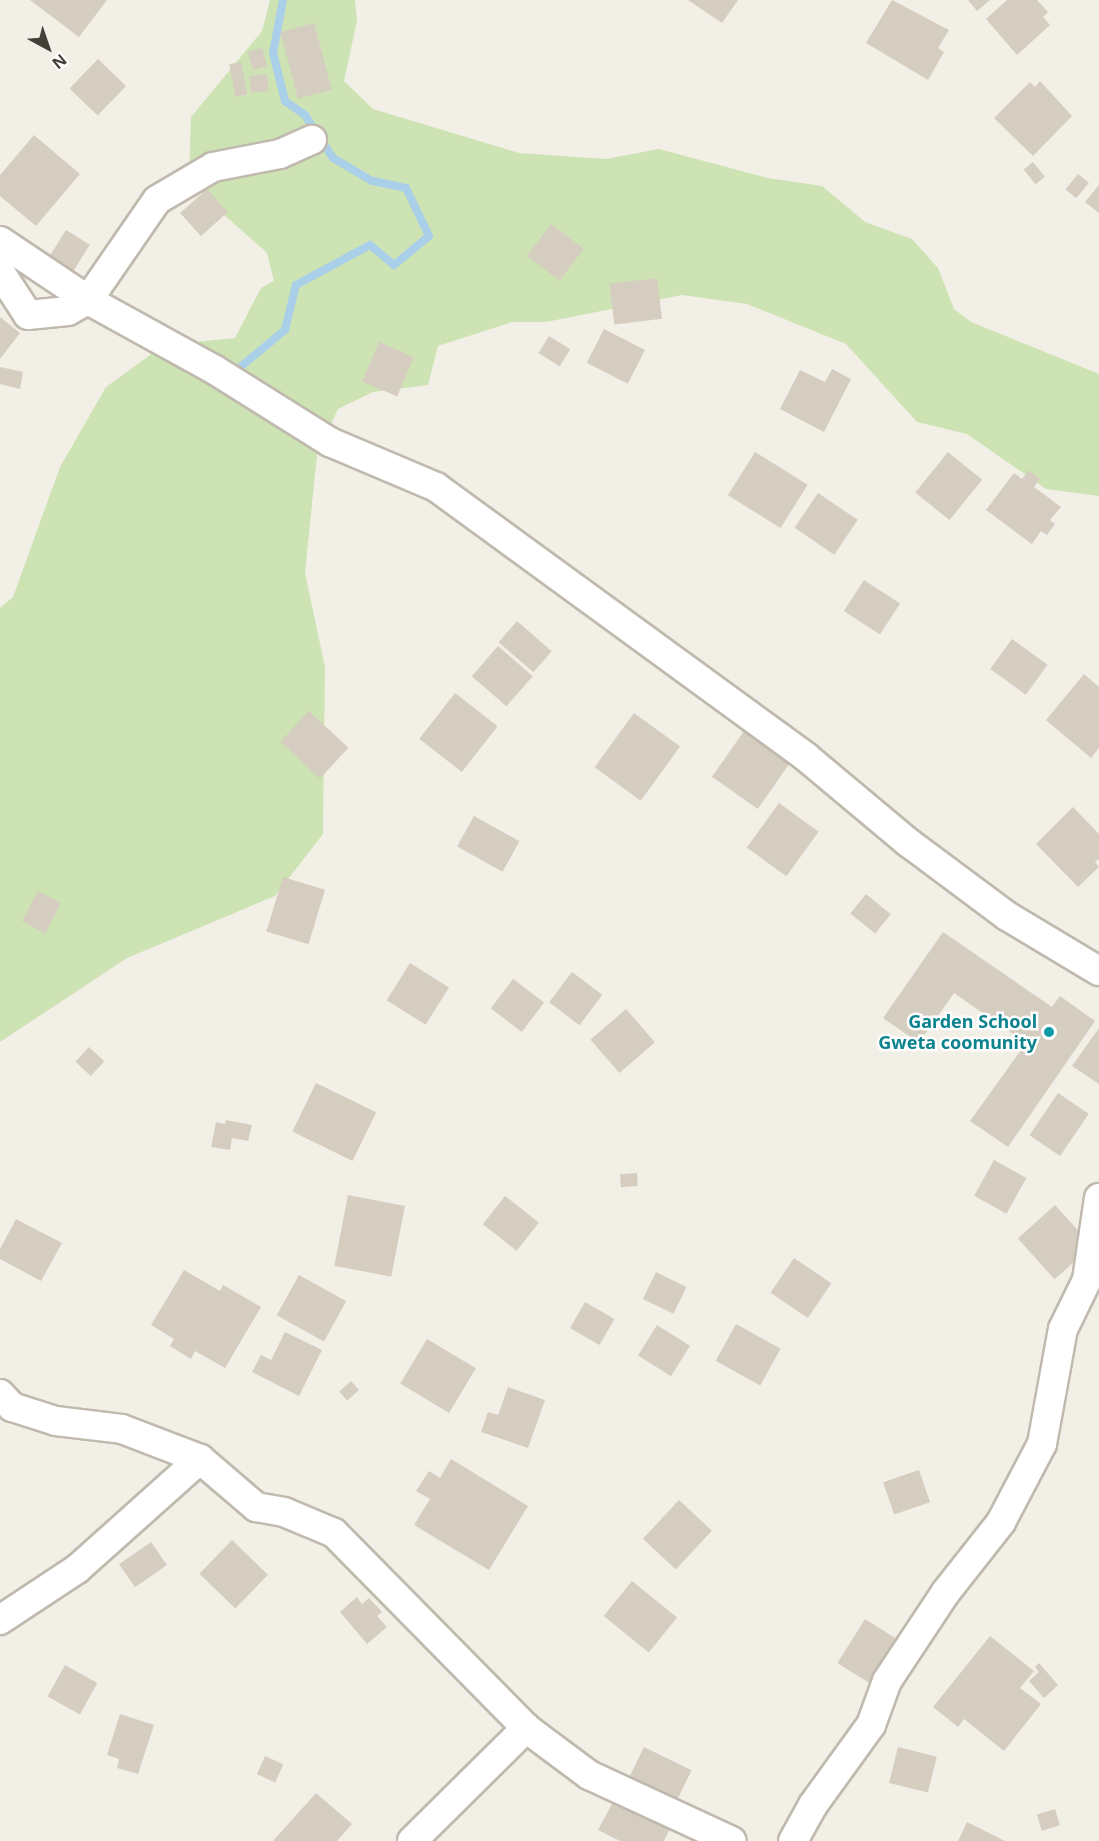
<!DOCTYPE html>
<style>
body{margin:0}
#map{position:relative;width:1099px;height:1841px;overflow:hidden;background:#f2efe7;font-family:"Noto Sans",sans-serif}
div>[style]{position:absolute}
.green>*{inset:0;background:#cde3b4}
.stream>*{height:8px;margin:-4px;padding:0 4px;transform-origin:4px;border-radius:4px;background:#a9cfe9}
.building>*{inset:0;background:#d6cdc1;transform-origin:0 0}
.roads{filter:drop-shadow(2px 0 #c0b9ae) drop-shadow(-2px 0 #c0b9ae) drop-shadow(0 2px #c0b9ae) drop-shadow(0 -2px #c0b9ae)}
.minor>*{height:28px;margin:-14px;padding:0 14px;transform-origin:14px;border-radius:14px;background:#fff}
.dots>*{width:16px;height:16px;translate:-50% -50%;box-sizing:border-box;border:3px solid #fff;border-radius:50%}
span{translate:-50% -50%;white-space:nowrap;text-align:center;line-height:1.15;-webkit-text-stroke:5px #fff;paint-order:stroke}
.culture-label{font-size:18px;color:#0d838f;font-weight:700}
.right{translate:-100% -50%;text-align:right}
.north{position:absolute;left:18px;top:18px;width:60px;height:60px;-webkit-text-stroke:4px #fff;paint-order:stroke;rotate:140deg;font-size:16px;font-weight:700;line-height:24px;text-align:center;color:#443f37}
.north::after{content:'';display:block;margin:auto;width:21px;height:27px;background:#443f37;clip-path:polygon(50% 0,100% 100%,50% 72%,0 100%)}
</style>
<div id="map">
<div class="green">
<i style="clip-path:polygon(270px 0,355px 0,357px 21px,344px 81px,373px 109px,519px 153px,606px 159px,659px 149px,768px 178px,822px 186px,865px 222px,912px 239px,938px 268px,954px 309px,971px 322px,1099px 374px,1099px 496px,1046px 489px,967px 434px,917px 422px,846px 344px,747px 304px,682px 295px,546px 322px,512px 322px,438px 346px,428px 385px,373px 392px,338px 409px,317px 455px,305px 573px,325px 667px,323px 834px,275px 896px,127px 958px,0 1042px,0 608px,13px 597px,60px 467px,106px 387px,164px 345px,235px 338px,261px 288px,274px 281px,267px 253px,212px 204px,189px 177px,191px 117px,262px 31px)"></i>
</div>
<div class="stream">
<i style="left:239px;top:368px;width:60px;rotate:-39.6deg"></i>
<i style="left:285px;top:330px;width:46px;rotate:-76.3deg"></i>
<i style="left:296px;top:285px;width:84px;rotate:-28.4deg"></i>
<i style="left:370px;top:245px;width:31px;rotate:40deg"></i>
<i style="left:394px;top:265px;width:45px;rotate:-39.6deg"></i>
<i style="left:429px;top:236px;width:53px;rotate:-115.6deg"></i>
<i style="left:406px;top:188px;width:35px;rotate:-168deg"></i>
<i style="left:372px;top:181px;width:45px;rotate:-149.5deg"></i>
<i style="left:333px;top:158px;width:51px;rotate:-123.1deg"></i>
<i style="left:305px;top:115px;width:24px;rotate:-145deg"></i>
<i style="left:285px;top:101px;width:49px;rotate:-104deg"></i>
<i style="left:273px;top:53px;width:54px;rotate:-79.3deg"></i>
</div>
<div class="building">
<i style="clip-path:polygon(30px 0,107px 0,79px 37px)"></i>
<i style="clip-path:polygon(688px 0,738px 0,722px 23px)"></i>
<i style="clip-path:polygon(892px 0,949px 30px,938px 48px,944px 52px,928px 80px,866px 43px)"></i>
<i style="clip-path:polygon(968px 0,990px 0,977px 11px)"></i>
<i style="clip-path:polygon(1007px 0,1037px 0,1048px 12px,1043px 17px,1050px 25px,1017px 55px,986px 19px)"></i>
<i style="left:314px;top:23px;width:69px;height:35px;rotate:75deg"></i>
<i style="left:262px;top:48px;width:19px;height:15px;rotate:74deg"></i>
<i style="left:98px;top:59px;width:39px;height:41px;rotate:44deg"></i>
<i style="left:241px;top:62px;width:33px;height:12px;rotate:79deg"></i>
<i style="left:267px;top:74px;width:17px;height:18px;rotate:83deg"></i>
<i style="clip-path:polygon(1040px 81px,1072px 116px,1033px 156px,994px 118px,1030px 82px,1035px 87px)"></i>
<i style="clip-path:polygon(34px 135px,80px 174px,36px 226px,0 196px,0 175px)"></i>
<i style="left:1033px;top:162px;width:19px;height:12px;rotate:51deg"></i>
<i style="left:1078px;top:174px;width:14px;height:20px;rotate:39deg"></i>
<i style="clip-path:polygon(1099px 185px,1099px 213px,1085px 202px)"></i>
<i style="left:207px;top:189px;width:31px;height:36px;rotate:48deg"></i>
<i style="left:551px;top:224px;width:41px;height:40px;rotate:37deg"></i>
<i style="left:66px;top:230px;width:28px;height:44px;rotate:32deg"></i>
<i style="left:657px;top:278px;width:41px;height:48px;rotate:83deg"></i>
<i style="clip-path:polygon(0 317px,20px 333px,0 359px)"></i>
<i style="left:604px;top:329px;width:46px;height:38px;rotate:27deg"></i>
<i style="left:549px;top:336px;width:25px;height:20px;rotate:32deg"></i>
<i style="left:379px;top:342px;width:38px;height:43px;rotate:23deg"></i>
<i style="clip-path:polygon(0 367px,23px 372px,20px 389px,0 384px)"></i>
<i style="clip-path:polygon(832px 369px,851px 379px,824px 432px,780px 409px,800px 370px,825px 382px)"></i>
<i style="left:755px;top:452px;width:62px;height:51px;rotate:32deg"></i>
<i style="left:948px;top:452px;width:44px;height:52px;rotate:39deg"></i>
<i style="clip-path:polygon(1029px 470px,1040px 479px,1034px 487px,1061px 507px,1050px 520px,1055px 524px,1047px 535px,1041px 531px,1032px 544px,986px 510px,1014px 473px,1022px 479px)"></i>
<i style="left:818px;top:493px;width:48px;height:42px;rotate:34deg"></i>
<i style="left:864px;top:580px;width:43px;height:37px;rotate:33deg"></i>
<i style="left:517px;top:621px;width:46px;height:28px;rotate:41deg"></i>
<i style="left:1012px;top:639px;width:44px;height:37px;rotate:36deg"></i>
<i style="left:498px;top:646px;width:46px;height:40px;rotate:41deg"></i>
<i style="clip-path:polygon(1084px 674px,1099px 687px,1099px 748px,1091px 758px,1046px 720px)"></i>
<i style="left:455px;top:693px;width:54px;height:58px;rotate:38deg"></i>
<i style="left:309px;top:711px;width:54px;height:42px;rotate:43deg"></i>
<i style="left:634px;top:713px;width:57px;height:67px;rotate:36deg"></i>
<i style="left:744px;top:731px;width:56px;height:56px;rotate:35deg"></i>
<i style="left:779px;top:803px;width:49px;height:55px;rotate:36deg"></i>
<i style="clip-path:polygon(1073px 807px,1099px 834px,1099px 859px,1095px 862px,1099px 867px,1078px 887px,1036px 844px)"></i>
<i style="left:474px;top:816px;width:52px;height:35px;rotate:29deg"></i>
<i style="left:283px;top:877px;width:44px;height:57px;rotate:17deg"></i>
<i style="left:38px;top:891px;width:26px;height:34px;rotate:28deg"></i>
<i style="left:866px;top:894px;width:32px;height:25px;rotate:39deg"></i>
<i style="clip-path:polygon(943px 932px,1052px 1007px,1060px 996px,1095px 1021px,1008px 1147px,970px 1121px,1026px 1043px,954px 993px,919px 1043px,883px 1018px)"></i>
<i style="left:410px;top:963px;width:46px;height:44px;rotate:32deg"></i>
<i style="left:572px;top:972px;width:38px;height:38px;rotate:37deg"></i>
<i style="left:513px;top:979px;width:39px;height:37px;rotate:37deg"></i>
<i style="left:626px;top:1009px;width:44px;height:47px;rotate:49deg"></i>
<i style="clip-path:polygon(1099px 1028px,1099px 1084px,1072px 1066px)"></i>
<i style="left:89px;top:1047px;width:21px;height:20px;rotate:43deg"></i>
<i style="left:316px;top:1083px;width:67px;height:54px;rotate:26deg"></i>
<i style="left:1058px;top:1093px;width:37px;height:51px;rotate:34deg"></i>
<i style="clip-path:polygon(226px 1120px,252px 1125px,248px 1141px,232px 1138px,230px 1150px,211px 1147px,216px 1122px,225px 1124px)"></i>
<i style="left:994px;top:1160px;width:37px;height:41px;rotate:29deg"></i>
<i style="left:637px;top:1173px;width:13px;height:17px;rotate:86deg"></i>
<i style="left:348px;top:1195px;width:58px;height:72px;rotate:11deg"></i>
<i style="left:505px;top:1196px;width:43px;height:36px;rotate:38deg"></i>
<i style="left:1055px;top:1205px;width:55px;height:50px;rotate:48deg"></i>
<i style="clip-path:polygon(16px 1219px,62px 1243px,41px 1281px,0 1259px,0 1249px)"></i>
<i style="left:794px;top:1258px;width:45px;height:42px;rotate:34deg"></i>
<i style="clip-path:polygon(184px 1270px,220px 1291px,223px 1285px,261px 1307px,225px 1368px,195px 1351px,191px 1359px,170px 1346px,174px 1339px,151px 1325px)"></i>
<i style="left:656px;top:1272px;width:34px;height:30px;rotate:26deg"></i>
<i style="left:299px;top:1275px;width:54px;height:46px;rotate:29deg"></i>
<i style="left:585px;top:1302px;width:34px;height:30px;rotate:30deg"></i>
<i style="left:736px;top:1324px;width:51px;height:42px;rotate:29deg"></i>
<i style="left:657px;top:1325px;width:39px;height:36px;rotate:32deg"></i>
<i style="clip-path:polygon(285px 1332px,322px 1350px,299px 1396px,252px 1372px,261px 1355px,271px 1360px)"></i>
<i style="left:427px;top:1339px;width:57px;height:52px;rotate:31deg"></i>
<i style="left:351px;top:1381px;width:12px;height:16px;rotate:48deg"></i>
<i style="clip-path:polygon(508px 1387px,545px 1400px,528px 1448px,481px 1432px,488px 1412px,498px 1415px)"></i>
<i style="clip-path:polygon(451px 1459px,528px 1506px,489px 1570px,414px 1525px,430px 1499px,416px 1491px,429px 1471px,440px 1478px)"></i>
<i style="left:919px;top:1470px;width:34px;height:38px;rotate:71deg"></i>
<i style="left:679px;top:1500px;width:45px;height:53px;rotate:43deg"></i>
<i style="left:232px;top:1540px;width:50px;height:47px;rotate:44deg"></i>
<i style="left:151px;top:1542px;width:28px;height:39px;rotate:55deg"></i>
<i style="left:632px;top:1581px;width:58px;height:45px;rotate:39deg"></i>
<i style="clip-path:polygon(357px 1597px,362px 1604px,369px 1598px,382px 1612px,377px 1616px,387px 1627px,367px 1644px,340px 1612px)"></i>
<i style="left:865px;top:1619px;width:38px;height:52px;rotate:32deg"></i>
<i style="clip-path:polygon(990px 1636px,1034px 1671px,1020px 1688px,1041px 1704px,1004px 1751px,964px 1719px,958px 1727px,933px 1707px)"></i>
<i style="clip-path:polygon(1039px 1663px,1058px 1685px,1044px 1698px,1029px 1681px,1039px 1672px,1035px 1667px)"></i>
<i style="left:65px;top:1665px;width:37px;height:36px;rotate:29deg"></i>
<i style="clip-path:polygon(120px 1714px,154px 1725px,138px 1774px,117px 1768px,119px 1759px,107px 1755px)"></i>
<i style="left:644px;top:1747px;width:53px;height:39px;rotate:26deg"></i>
<i style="left:898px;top:1747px;width:40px;height:37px;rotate:14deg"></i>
<i style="left:265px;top:1756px;width:20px;height:20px;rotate:24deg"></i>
<i style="clip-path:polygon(316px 1793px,352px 1824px,337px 1841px,273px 1841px)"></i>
<i style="clip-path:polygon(613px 1802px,669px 1830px,664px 1841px,620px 1841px,598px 1830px)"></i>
<i style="left:1055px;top:1809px;width:17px;height:19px;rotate:73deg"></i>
<i style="clip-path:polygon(967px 1822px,1005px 1841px,958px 1841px)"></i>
</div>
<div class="roads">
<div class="minor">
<i style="left:0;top:241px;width:106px;rotate:33.8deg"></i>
<i style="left:88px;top:300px;width:145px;rotate:28.9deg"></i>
<i style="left:215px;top:370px;width:136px;rotate:32.1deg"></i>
<i style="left:330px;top:442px;width:115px;rotate:23deg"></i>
<i style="left:436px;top:487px;width:458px;rotate:36.1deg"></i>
<i style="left:806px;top:757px;width:134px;rotate:39.9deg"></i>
<i style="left:909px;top:843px;width:122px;rotate:36.7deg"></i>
<i style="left:1007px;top:916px;width:107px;rotate:30.9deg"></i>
<i style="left:0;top:272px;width:51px;rotate:56.9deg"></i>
<i style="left:28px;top:315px;width:40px;rotate:-5.7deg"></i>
<i style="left:68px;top:311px;width:23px;rotate:-29deg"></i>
<i style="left:88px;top:300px;width:121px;rotate:-55.4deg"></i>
<i style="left:157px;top:200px;width:65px;rotate:-30.5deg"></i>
<i style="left:213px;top:167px;width:68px;rotate:-11deg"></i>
<i style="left:280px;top:154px;width:35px;rotate:-24deg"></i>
<i style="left:0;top:1394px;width:18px;rotate:47deg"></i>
<i style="left:12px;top:1407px;width:46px;rotate:17.7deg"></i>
<i style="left:56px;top:1421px;width:66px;rotate:6.9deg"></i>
<i style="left:122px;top:1429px;width:84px;rotate:21deg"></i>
<i style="left:200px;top:1459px;width:74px;rotate:40.6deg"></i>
<i style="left:256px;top:1507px;width:28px;rotate:10deg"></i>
<i style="left:284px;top:1512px;width:54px;rotate:22.8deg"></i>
<i style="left:334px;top:1533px;width:274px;rotate:45.4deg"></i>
<i style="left:526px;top:1728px;width:79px;rotate:36.7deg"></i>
<i style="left:589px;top:1775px;width:157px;rotate:24.8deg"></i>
<i style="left:0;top:1620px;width:92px;rotate:-33.5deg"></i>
<i style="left:77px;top:1569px;width:165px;rotate:-41.8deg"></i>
<i style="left:412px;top:1841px;width:161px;rotate:-44.7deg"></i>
<i style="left:793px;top:1841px;width:41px;rotate:-60.9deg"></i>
<i style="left:813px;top:1805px;width:99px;rotate:-54.1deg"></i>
<i style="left:871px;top:1725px;width:47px;rotate:-70deg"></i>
<i style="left:887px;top:1681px;width:107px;rotate:-56.5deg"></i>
<i style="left:946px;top:1592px;width:89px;rotate:-51.8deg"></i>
<i style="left:1001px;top:1522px;width:88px;rotate:-62.3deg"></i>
<i style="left:1042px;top:1444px;width:117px;rotate:-79.7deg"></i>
<i style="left:1063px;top:1329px;width:55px;rotate:-63.9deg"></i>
<i style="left:1087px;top:1280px;width:83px;rotate:-81.7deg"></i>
</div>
</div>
<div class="dots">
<i style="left:1049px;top:1032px;background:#0f9aa8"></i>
</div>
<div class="culture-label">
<span class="right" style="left:1037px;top:1032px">Garden School<br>Gweta coomunity</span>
</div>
<div class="north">N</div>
</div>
